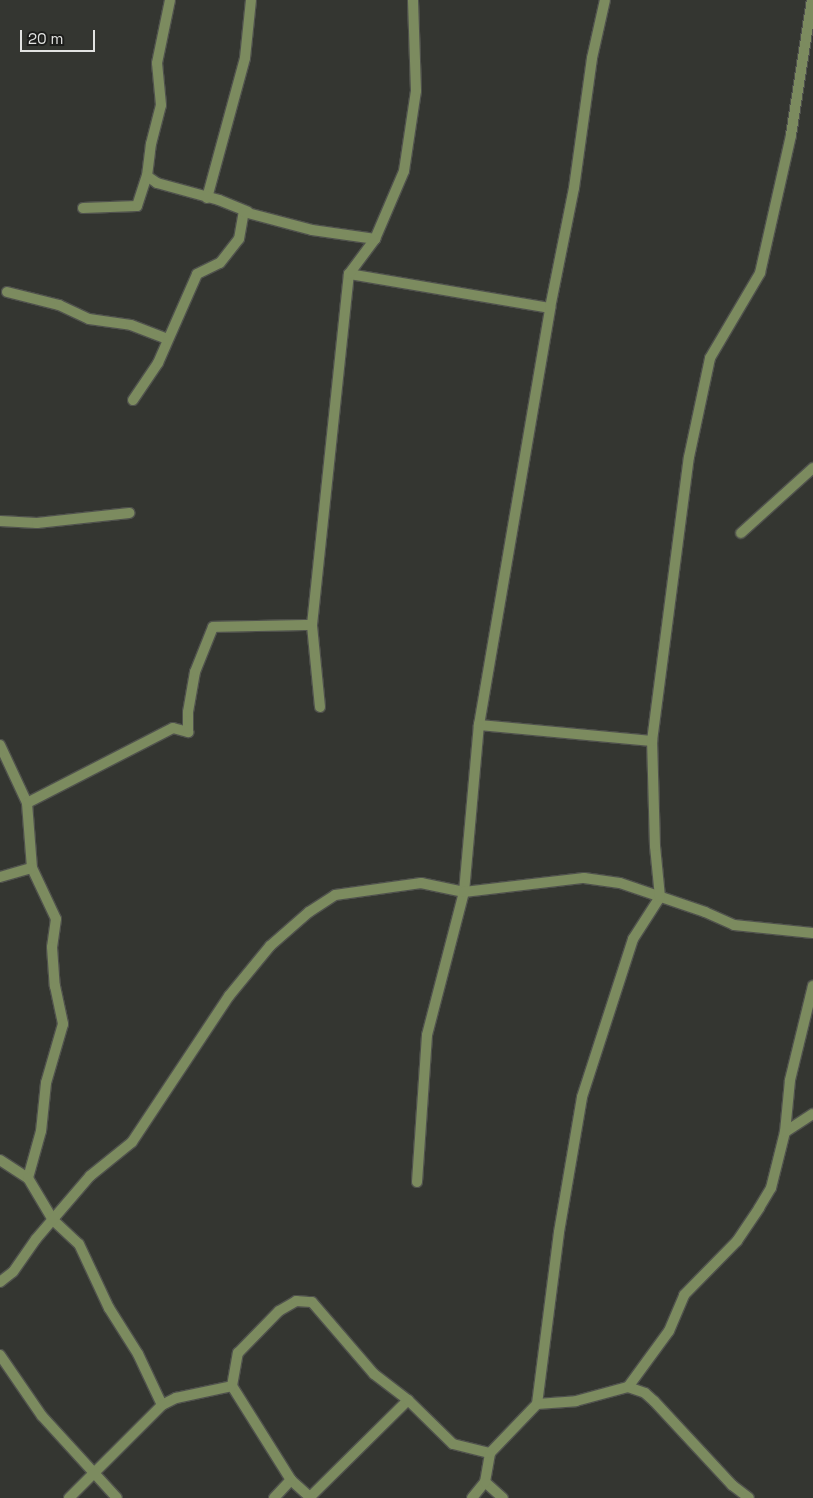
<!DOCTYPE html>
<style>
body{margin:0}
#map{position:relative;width:813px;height:1498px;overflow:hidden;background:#343631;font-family:"Space Grotesk",sans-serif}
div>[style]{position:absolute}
.roads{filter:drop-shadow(1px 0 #50524d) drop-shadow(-1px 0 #50524d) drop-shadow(0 1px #50524d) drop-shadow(0 -1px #50524d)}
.minor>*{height:10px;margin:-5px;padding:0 5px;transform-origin:5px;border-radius:5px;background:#7c8b5f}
span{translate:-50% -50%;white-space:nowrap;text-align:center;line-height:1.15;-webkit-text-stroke:5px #1c1d1b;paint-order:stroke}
.scale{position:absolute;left:20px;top:30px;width:75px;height:22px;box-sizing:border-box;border:2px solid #e2e3e1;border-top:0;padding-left:6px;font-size:15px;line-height:18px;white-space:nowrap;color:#e2e3e1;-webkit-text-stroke:4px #1c1d1b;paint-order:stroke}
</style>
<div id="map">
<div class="roads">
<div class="minor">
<i style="left:147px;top:176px;width:32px;rotate:-83deg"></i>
<i style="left:151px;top:144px;width:40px;rotate:-75.6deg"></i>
<i style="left:161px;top:105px;width:42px;rotate:-95.4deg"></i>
<i style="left:157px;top:63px;width:64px;rotate:-78.3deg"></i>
<i style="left:207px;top:198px;width:145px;rotate:-74.8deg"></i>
<i style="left:245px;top:58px;width:58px;rotate:-84.1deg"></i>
<i style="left:83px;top:208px;width:54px;rotate:-2.1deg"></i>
<i style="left:137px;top:206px;width:32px;rotate:-72deg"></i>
<i style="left:147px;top:176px;width:12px;rotate:35deg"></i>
<i style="left:157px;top:183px;width:64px;rotate:15.3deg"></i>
<i style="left:219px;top:200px;width:31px;rotate:22deg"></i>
<i style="left:349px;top:274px;width:204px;rotate:9.6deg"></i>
<i style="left:7px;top:292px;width:54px;rotate:14deg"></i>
<i style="left:59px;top:305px;width:33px;rotate:25deg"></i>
<i style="left:89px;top:319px;width:42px;rotate:8.1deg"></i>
<i style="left:131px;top:325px;width:39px;rotate:21deg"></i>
<i style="left:133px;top:400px;width:45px;rotate:-56deg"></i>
<i style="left:158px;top:363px;width:97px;rotate:-66.3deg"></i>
<i style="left:197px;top:274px;width:25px;rotate:-26deg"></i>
<i style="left:220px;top:263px;width:31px;rotate:-52deg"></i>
<i style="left:239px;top:239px;width:27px;rotate:-80deg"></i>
<i style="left:244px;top:212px;width:70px;rotate:14.8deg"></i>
<i style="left:312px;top:230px;width:64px;rotate:8.1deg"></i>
<i style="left:0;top:521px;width:37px;rotate:3deg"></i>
<i style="left:37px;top:523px;width:93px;rotate:-6.2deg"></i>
<i style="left:741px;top:533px;width:97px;rotate:-42.1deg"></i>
<i style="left:320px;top:707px;width:82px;rotate:-95.6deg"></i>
<i style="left:312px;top:625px;width:353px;rotate:-84deg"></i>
<i style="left:349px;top:274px;width:44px;rotate:-53.4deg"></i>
<i style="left:375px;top:239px;width:74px;rotate:-66.9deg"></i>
<i style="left:404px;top:171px;width:81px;rotate:-81.5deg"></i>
<i style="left:416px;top:91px;width:91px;rotate:-91.9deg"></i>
<i style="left:479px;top:725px;width:174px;rotate:5.3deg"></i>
<i style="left:0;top:745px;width:64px;rotate:65deg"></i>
<i style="left:27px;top:803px;width:65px;rotate:85.6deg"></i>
<i style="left:32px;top:868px;width:56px;rotate:64.8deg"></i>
<i style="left:56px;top:919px;width:28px;rotate:98deg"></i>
<i style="left:52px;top:947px;width:39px;rotate:86deg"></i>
<i style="left:55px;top:986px;width:39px;rotate:78deg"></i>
<i style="left:63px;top:1024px;width:61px;rotate:106.1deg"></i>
<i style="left:46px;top:1083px;width:48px;rotate:95.9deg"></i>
<i style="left:41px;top:1131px;width:49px;rotate:105.5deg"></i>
<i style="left:27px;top:803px;width:164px;rotate:-27.2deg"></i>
<i style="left:173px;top:728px;width:16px;rotate:15deg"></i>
<i style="left:188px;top:732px;width:20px;rotate:-90deg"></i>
<i style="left:188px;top:712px;width:41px;rotate:-80.1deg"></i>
<i style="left:195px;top:672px;width:48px;rotate:-68.2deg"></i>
<i style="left:213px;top:627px;width:99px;rotate:-1.2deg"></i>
<i style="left:0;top:877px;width:33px;rotate:-16deg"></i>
<i style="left:785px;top:1132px;width:33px;rotate:-33deg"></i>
<i style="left:0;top:1160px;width:33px;rotate:33deg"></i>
<i style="left:28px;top:1178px;width:49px;rotate:59.2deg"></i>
<i style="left:53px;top:1220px;width:35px;rotate:43deg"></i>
<i style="left:79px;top:1244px;width:71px;rotate:64.9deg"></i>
<i style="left:109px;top:1308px;width:54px;rotate:57.8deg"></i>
<i style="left:138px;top:1354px;width:56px;rotate:64.8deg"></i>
<i style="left:417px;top:1182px;width:147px;rotate:-86.1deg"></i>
<i style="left:427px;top:1035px;width:148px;rotate:-75.5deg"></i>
<i style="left:464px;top:892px;width:168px;rotate:-84.9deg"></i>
<i style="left:479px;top:725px;width:423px;rotate:-80.3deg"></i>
<i style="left:550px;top:308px;width:122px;rotate:-78.7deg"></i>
<i style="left:574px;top:188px;width:131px;rotate:-82.1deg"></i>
<i style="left:592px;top:58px;width:59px;rotate:-77.4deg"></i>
<i style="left:0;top:1282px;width:16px;rotate:-38deg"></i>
<i style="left:13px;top:1272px;width:40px;rotate:-55.1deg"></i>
<i style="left:36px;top:1239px;width:83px;rotate:-49.4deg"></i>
<i style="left:90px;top:1176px;width:54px;rotate:-39deg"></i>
<i style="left:132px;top:1142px;width:175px;rotate:-56.4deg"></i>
<i style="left:229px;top:996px;width:65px;rotate:-50.6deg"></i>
<i style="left:270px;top:946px;width:52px;rotate:-41.1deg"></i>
<i style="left:309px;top:912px;width:31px;rotate:-33deg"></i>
<i style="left:335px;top:895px;width:87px;rotate:-7.9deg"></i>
<i style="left:421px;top:883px;width:44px;rotate:11.8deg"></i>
<i style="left:464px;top:892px;width:121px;rotate:-6.7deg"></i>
<i style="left:584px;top:878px;width:36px;rotate:8deg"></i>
<i style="left:620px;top:883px;width:90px;rotate:18.8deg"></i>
<i style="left:705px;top:912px;width:32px;rotate:24deg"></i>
<i style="left:734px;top:925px;width:79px;rotate:5.8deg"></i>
<i style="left:0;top:1355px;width:74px;rotate:55.5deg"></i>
<i style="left:42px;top:1416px;width:111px;rotate:47.6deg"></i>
<i style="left:628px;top:1387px;width:18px;rotate:19deg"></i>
<i style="left:645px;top:1393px;width:12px;rotate:42deg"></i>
<i style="left:654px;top:1401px;width:115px;rotate:47.1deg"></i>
<i style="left:732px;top:1485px;width:21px;rotate:37deg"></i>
<i style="left:537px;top:1404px;width:173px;rotate:-82.7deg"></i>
<i style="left:559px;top:1232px;width:137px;rotate:-80.3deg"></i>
<i style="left:582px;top:1097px;width:166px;rotate:-72.1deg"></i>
<i style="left:633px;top:939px;width:50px;rotate:-57.3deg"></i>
<i style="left:660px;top:897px;width:51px;rotate:-95.6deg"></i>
<i style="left:655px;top:846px;width:105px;rotate:-91.6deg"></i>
<i style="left:652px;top:741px;width:286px;rotate:-82.6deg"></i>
<i style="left:689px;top:457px;width:101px;rotate:-78deg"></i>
<i style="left:710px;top:358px;width:99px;rotate:-59.5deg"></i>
<i style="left:760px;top:273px;width:141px;rotate:-77.3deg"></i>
<i style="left:791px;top:135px;width:137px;rotate:-81.2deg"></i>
<i style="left:485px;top:1482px;width:24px;rotate:42deg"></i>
<i style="left:310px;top:1497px;width:138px;rotate:-44.7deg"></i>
<i style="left:69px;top:1498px;width:132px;rotate:-45deg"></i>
<i style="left:162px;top:1405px;width:16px;rotate:-27deg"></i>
<i style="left:176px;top:1398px;width:57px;rotate:-12.1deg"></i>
<i style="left:274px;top:1498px;width:25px;rotate:-47deg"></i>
<i style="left:311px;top:1498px;width:27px;rotate:-138deg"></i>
<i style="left:291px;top:1480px;width:111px;rotate:-122.1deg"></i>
<i style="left:232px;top:1386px;width:34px;rotate:-80deg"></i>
<i style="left:238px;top:1353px;width:59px;rotate:-45.7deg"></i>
<i style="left:279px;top:1311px;width:20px;rotate:-30deg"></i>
<i style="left:296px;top:1301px;width:16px;rotate:4deg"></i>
<i style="left:312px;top:1302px;width:95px;rotate:49.3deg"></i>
<i style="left:374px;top:1374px;width:43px;rotate:37.4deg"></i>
<i style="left:408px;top:1400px;width:63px;rotate:44.4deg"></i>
<i style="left:453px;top:1444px;width:38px;rotate:14deg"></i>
<i style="left:472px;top:1498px;width:21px;rotate:-51deg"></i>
<i style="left:485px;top:1482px;width:29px;rotate:-80deg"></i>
<i style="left:490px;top:1453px;width:68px;rotate:-46.2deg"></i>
<i style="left:537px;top:1404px;width:39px;rotate:-4deg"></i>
<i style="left:576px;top:1401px;width:54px;rotate:-15.1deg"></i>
<i style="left:628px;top:1387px;width:69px;rotate:-53.8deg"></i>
<i style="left:669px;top:1331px;width:39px;rotate:-67deg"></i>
<i style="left:684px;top:1295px;width:76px;rotate:-45.5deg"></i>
<i style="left:737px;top:1241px;width:40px;rotate:-56deg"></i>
<i style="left:759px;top:1208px;width:23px;rotate:-59deg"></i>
<i style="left:771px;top:1188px;width:58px;rotate:-76deg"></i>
<i style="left:785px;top:1132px;width:52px;rotate:-84.5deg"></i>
<i style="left:790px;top:1080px;width:97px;rotate:-76.3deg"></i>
</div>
</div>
<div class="scale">20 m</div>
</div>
